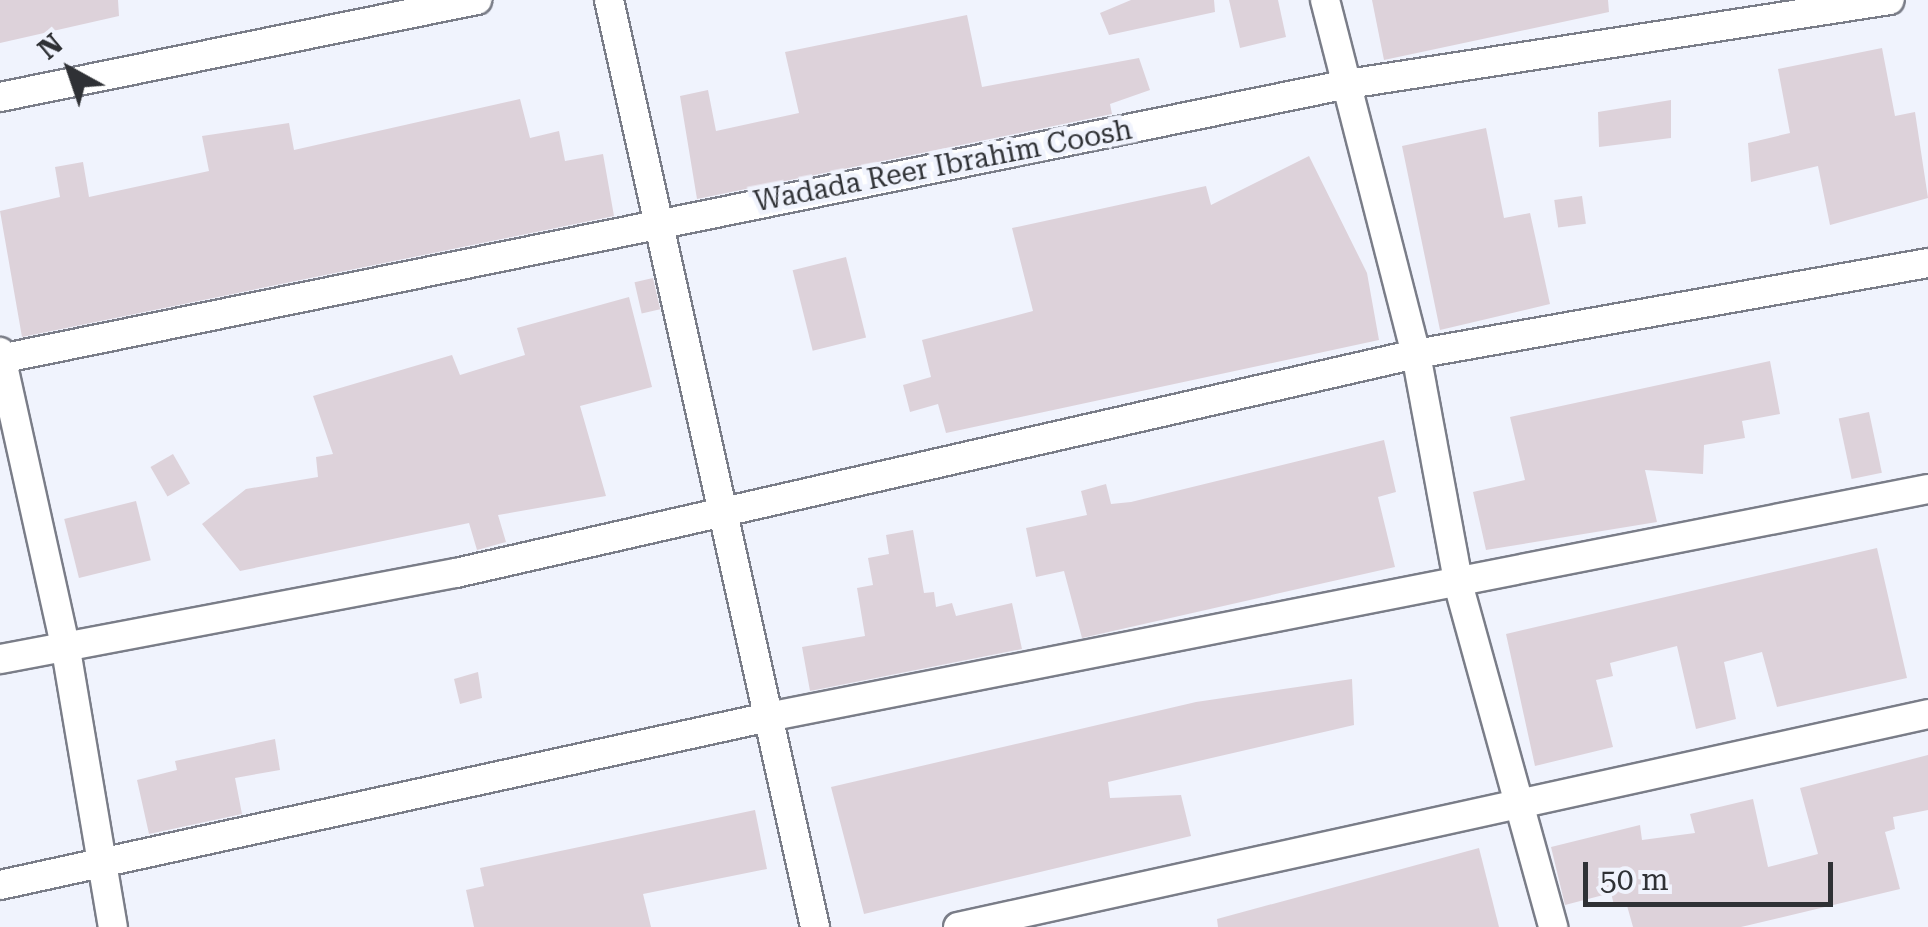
<!DOCTYPE html>
<style>
body{margin:0}
#map{position:relative;width:1928px;height:927px;overflow:hidden;background:#f0f3fd;font-family:"Roboto Serif",serif}
div>[style]{position:absolute}
.building>*{inset:0;background:#ddd2da;transform-origin:0 0}
.roads{filter:drop-shadow(2px 0 #7a7d88) drop-shadow(-2px 0 #7a7d88) drop-shadow(0 2px #7a7d88) drop-shadow(0 -2px #7a7d88)}
.minor>*{height:28px;margin:-14px;padding:0 14px;transform-origin:14px;border-radius:14px;background:#fff}
span{translate:-50% -50%;white-space:nowrap;text-align:center;line-height:1.15;-webkit-text-stroke:9px #f0f3fd;paint-order:stroke}
.street-label{font-size:28px;color:#2f3135}
.north{position:absolute;left:20px;top:20px;width:100px;height:100px;-webkit-text-stroke:8px #f0f3fd;paint-order:stroke;rotate:320deg;font-size:28px;font-weight:700;line-height:40px;text-align:center;color:#2f3135}
.north::after{content:'';display:block;margin:auto;width:35px;height:45px;background:#2f3135;clip-path:polygon(50% 0,100% 100%,50% 72%,0 100%)}
.scale{position:absolute;left:1583px;top:862px;width:250px;height:45px;box-sizing:border-box;border:5px solid #2f3135;border-top:0;padding-left:12px;font-size:30px;line-height:35px;white-space:nowrap;color:#2f3135;-webkit-text-stroke:8px #f0f3fd;paint-order:stroke}
</style>
<div id="map">
<div class="building">
<i style="clip-path:polygon(0 0,118px 0,119px 16px,0 43px)"></i>
<i style="clip-path:polygon(1131px 0,1214px 0,1215px 12px,1109px 35px,1100px 13px)"></i>
<i style="clip-path:polygon(1229px 0,1278px 0,1286px 37px,1240px 48px)"></i>
<i style="clip-path:polygon(1372px 0,1608px 0,1609px 12px,1384px 60px)"></i>
<i style="clip-path:polygon(967px 15px,982px 87px,1139px 58px,1150px 90px,1110px 104px,1112px 114px,697px 199px,680px 96px,708px 90px,716px 131px,799px 113px,785px 52px)"></i>
<i style="clip-path:polygon(1882px 48px,1895px 116px,1915px 112px,1928px 198px,1830px 225px,1818px 166px,1751px 182px,1748px 143px,1790px 133px,1778px 69px)"></i>
<i style="clip-path:polygon(520px 99px,530px 138px,559px 131px,565px 161px,603px 154px,614px 216px,22px 337px,0 211px,60px 197px,55px 167px,83px 162px,89px 197px,209px 171px,202px 136px,289px 123px,294px 150px)"></i>
<i style="clip-path:polygon(1671px 100px,1671px 138px,1599px 147px,1598px 112px)"></i>
<i style="clip-path:polygon(1486px 128px,1504px 218px,1530px 213px,1550px 304px,1440px 330px,1402px 146px)"></i>
<i style="clip-path:polygon(1309px 156px,1367px 273px,1379px 340px,946px 433px,938px 404px,910px 412px,903px 385px,931px 377px,922px 340px,1033px 311px,1012px 228px,1206px 186px,1211px 205px)"></i>
<i style="left:1582px;top:196px;width:28px;height:28px;rotate:82deg"></i>
<i style="left:846px;top:257px;width:83px;height:55px;rotate:76deg"></i>
<i style="left:653px;top:278px;width:32px;height:19px;rotate:77deg"></i>
<i style="clip-path:polygon(629px 297px,652px 387px,580px 406px,606px 496px,498px 515px,506px 542px,477px 550px,469px 523px,240px 571px,202px 524px,246px 489px,318px 477px,316px 457px,333px 454px,313px 396px,452px 355px,460px 375px,525px 355px,517px 328px)"></i>
<i style="clip-path:polygon(1770px 361px,1780px 414px,1742px 421px,1745px 438px,1704px 445px,1703px 474px,1645px 470px,1657px 522px,1486px 550px,1473px 492px,1525px 480px,1510px 417px)"></i>
<i style="left:1869px;top:412px;width:62px;height:31px;rotate:78deg"></i>
<i style="clip-path:polygon(1384px 440px,1396px 492px,1378px 497px,1395px 567px,1082px 638px,1064px 571px,1036px 577px,1026px 528px,1087px 515px,1081px 491px,1106px 484px,1111px 504px,1131px 502px)"></i>
<i style="left:173px;top:454px;width:34px;height:26px;rotate:60deg"></i>
<i style="left:136px;top:501px;width:61px;height:74px;rotate:76deg"></i>
<i style="clip-path:polygon(913px 530px,924px 593px,934px 592px,936px 607px,952px 603px,956px 616px,1012px 603px,1022px 649px,810px 691px,802px 647px,865px 636px,857px 588px,873px 585px,868px 558px,889px 554px,886px 535px)"></i>
<i style="clip-path:polygon(1877px 548px,1907px 678px,1777px 707px,1762px 652px,1724px 662px,1736px 719px,1696px 729px,1677px 646px,1610px 663px,1613px 676px,1596px 680px,1613px 747px,1535px 766px,1506px 634px)"></i>
<i style="clip-path:polygon(478px 672px,482px 698px,460px 704px,454px 679px)"></i>
<i style="clip-path:polygon(1352px 679px,1354px 725px,1108px 782px,1110px 798px,1181px 795px,1191px 836px,864px 914px,831px 787px,1196px 702px)"></i>
<i style="clip-path:polygon(275px 739px,280px 770px,235px 778px,242px 814px,149px 834px,137px 780px,177px 770px,175px 761px)"></i>
<i style="clip-path:polygon(1928px 755px,1928px 810px,1893px 817px,1895px 829px,1885px 832px,1900px 889px,1741px 927px,1633px 927px,1626px 902px,1614px 905px,1611px 893px,1565px 905px,1551px 847px,1640px 825px,1642px 840px,1695px 833px,1690px 814px,1753px 799px,1768px 867px,1818px 854px,1800px 788px)"></i>
<i style="clip-path:polygon(755px 810px,767px 869px,643px 894px,651px 927px,474px 927px,466px 890px,484px 886px,480px 868px)"></i>
<i style="clip-path:polygon(1479px 848px,1499px 927px,1218px 927px,1217px 919px)"></i>
</div>
<div class="roads">
<div class="minor">
<i style="left:609px;top:0;width:950px;rotate:77.47deg"></i>
<i style="left:1325px;top:0;width:366px;rotate:75.6deg"></i>
<i style="left:1416px;top:354px;width:237px;rotate:79.5deg"></i>
<i style="left:1459px;top:587px;width:353px;rotate:74.5deg"></i>
<i style="left:0;top:97px;width:487px;rotate:-11.5deg"></i>
<i style="left:0;top:352px;width:299px;rotate:77.5deg"></i>
<i style="left:65px;top:644px;width:287px;rotate:80.4deg"></i>
<i style="left:0;top:359px;width:1376px;rotate:-11.53deg"></i>
<i style="left:1348px;top:84px;width:548px;rotate:-8.81deg"></i>
<i style="left:0;top:659px;width:464px;rotate:-10.7deg"></i>
<i style="left:456px;top:573px;width:985px;rotate:-12.85deg"></i>
<i style="left:1416px;top:354px;width:520px;rotate:-10.08deg"></i>
<i style="left:0;top:885px;width:791px;rotate:-12.33deg"></i>
<i style="left:773px;top:716px;width:1177px;rotate:-11.12deg"></i>
<i style="left:958px;top:927px;width:993px;rotate:-12.38deg"></i>
</div>
</div>
<div class="street-label">
<span style="left:943px;top:166px;rotate:-11deg">Wadada Reer Ibrahim Coosh</span>
</div>
<div class="north">N</div>
<div class="scale">50 m</div>
</div>
